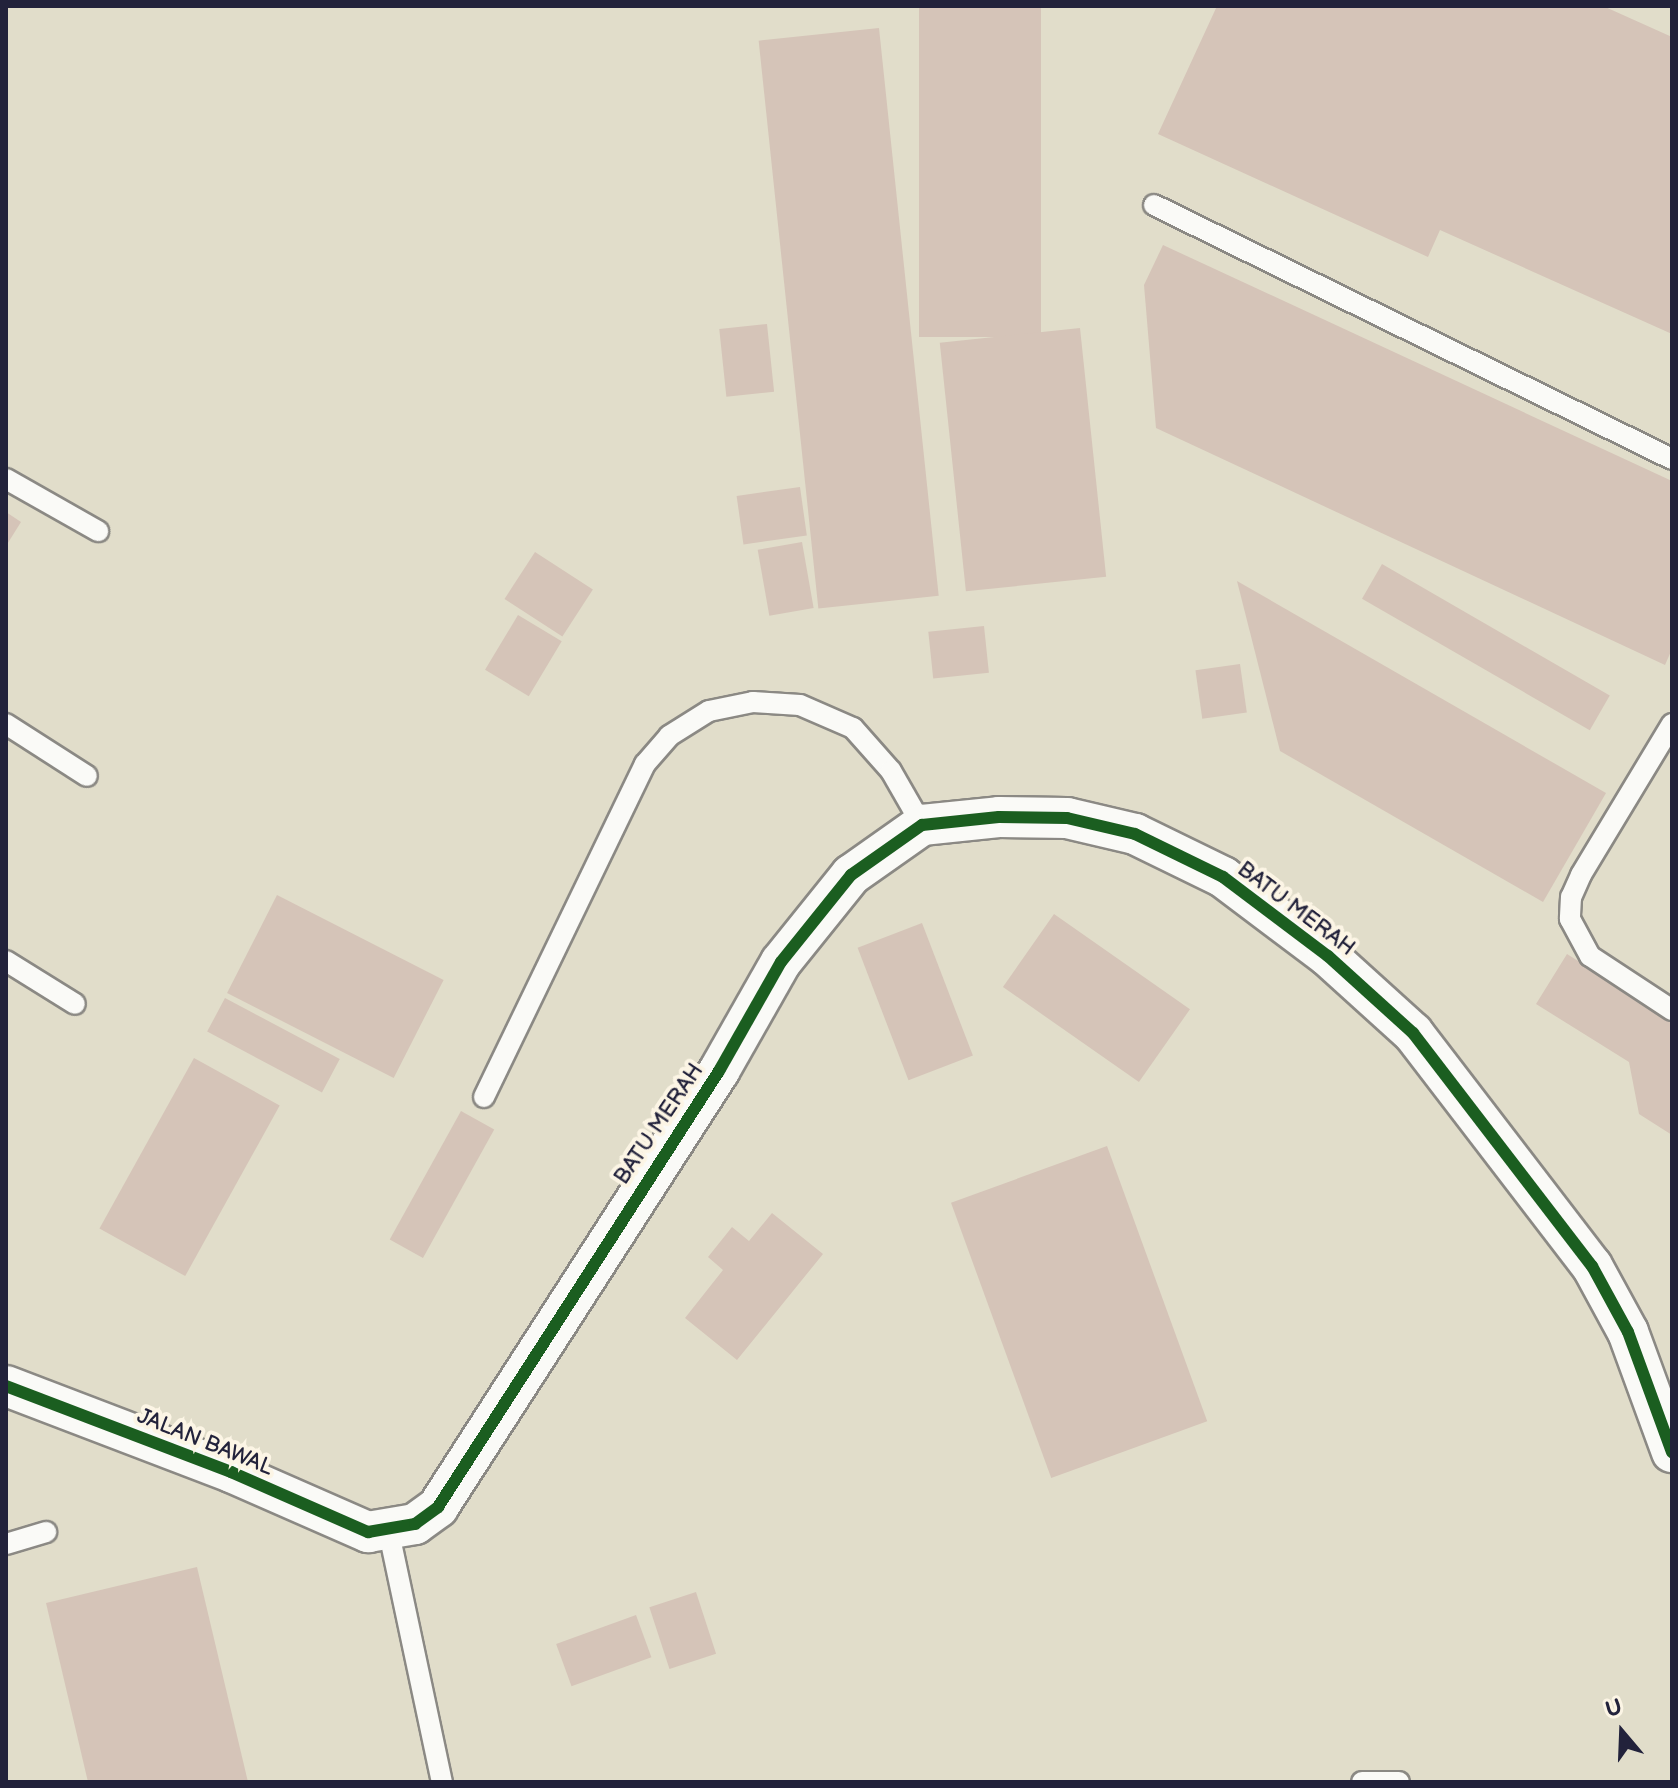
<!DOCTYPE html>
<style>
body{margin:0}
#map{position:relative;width:1678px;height:1788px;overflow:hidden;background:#e1ddca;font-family:"Balsamiq Sans",sans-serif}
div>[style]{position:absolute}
.building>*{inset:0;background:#d5c4b8;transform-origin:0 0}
.roads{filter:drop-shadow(2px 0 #8b8984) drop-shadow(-2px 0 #8b8984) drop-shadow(0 2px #8b8984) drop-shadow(0 -2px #8b8984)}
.lane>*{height:20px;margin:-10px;padding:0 10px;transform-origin:10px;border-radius:10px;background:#fafaf7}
.street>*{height:40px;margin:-20px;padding:0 20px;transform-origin:20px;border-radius:20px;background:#fafaf7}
.cycleway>*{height:12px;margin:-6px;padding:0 6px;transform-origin:6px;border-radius:6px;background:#1b5e20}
span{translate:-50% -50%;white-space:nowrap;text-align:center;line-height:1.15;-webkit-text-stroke:8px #fcf5e5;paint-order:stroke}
.street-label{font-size:22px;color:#22223b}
.frame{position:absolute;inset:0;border:8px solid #22223b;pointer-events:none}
.north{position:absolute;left:1582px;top:1692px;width:80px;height:80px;-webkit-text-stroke:6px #fcf5e5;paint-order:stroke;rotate:341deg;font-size:22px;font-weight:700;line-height:32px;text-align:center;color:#22223b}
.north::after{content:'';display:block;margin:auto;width:28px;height:36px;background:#22223b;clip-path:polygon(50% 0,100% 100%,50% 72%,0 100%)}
</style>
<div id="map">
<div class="building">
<i style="left:919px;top:6px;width:122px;height:331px"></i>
<i style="clip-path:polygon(1217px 6px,1603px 6px,1672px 37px,1672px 334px,1440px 230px,1428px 257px,1158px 134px)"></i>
<i style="left:879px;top:28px;width:571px;height:121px;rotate:84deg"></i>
<i style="clip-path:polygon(1163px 245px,1672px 481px,1672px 649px,1665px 665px,1156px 428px,1144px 285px)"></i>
<i style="left:767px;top:324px;width:68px;height:48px;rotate:84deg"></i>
<i style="left:1080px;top:328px;width:250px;height:141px;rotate:84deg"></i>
<i style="left:800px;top:487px;width:49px;height:64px;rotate:82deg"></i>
<i style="clip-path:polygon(6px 512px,21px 522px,6px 546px)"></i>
<i style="left:802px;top:542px;width:67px;height:45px;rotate:80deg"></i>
<i style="left:535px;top:552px;width:69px;height:56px;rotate:33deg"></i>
<i style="left:1382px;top:564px;width:263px;height:40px;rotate:30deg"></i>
<i style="clip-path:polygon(1237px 581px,1606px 793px,1543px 902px,1280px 751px)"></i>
<i style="left:518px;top:615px;width:51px;height:64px;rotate:31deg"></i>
<i style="left:984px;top:626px;width:47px;height:56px;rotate:84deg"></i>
<i style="left:1240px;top:664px;width:49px;height:45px;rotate:82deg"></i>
<i style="left:277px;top:895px;width:187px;height:110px;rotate:27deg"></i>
<i style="left:1054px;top:914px;width:166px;height:89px;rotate:35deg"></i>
<i style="left:922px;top:923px;width:142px;height:69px;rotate:69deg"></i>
<i style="clip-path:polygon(1567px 954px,1672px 1020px,1672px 1135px,1639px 1114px,1629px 1062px,1536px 1004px)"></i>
<i style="left:225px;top:998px;width:130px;height:38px;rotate:28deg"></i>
<i style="left:194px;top:1058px;width:98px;height:195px;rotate:29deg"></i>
<i style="left:461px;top:1111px;width:38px;height:147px;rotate:29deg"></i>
<i style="left:1107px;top:1146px;width:293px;height:166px;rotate:70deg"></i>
<i style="clip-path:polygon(772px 1213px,823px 1254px,737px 1360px,685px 1318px,723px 1270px,708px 1257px,732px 1227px,749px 1241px)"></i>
<i style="clip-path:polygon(197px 1567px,248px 1782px,88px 1782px,46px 1603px)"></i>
<i style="left:696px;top:1592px;width:65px;height:49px;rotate:72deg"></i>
<i style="left:636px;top:1615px;width:45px;height:85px;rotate:70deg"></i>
</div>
<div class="roads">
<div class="lane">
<i style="left:1154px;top:205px;width:577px;rotate:26.12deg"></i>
<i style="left:6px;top:479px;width:106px;rotate:29.5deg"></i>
<i style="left:6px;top:724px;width:96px;rotate:32.7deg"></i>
<i style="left:1672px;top:724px;width:176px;rotate:121.1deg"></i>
<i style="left:1581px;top:875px;width:24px;rotate:114deg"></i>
<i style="left:1571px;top:897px;width:22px;rotate:93deg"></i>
<i style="left:1570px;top:919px;width:42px;rotate:61.6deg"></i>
<i style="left:1590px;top:956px;width:98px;rotate:33.4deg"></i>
<i style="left:6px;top:961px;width:81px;rotate:31.9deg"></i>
<i style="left:484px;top:1097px;width:370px;rotate:-64.2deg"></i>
<i style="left:645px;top:764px;width:37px;rotate:-49deg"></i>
<i style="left:669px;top:736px;width:47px;rotate:-32deg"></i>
<i style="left:709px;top:711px;width:45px;rotate:-11.6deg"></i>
<i style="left:753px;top:702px;width:47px;rotate:3.7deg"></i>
<i style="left:800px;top:705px;width:58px;rotate:23.5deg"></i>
<i style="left:853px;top:728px;width:57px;rotate:48.5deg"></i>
<i style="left:891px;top:771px;width:62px;rotate:60.1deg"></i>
<i style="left:389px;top:1533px;width:255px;rotate:78deg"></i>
<i style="left:6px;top:1544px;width:42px;rotate:-16.7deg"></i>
<i style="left:1362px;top:1782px;width:37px"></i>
</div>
<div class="street">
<i style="left:6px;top:1386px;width:241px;rotate:20.9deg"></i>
<i style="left:231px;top:1472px;width:150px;rotate:23.7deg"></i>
<i style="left:368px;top:1532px;width:48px;rotate:-9.7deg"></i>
<i style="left:415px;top:1524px;width:29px;rotate:-36deg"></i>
<i style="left:438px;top:1507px;width:519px;rotate:-57.2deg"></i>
<i style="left:719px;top:1071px;width:125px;rotate:-60.4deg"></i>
<i style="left:781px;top:962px;width:112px;rotate:-51.2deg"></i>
<i style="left:851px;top:875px;width:87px;rotate:-35.2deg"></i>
<i style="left:922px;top:825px;width:77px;rotate:-5.9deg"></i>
<i style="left:999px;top:817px;width:68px;rotate:0.8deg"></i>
<i style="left:1067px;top:818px;width:70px;rotate:13.2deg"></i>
<i style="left:1135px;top:834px;width:98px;rotate:26deg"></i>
<i style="left:1223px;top:877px;width:131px;rotate:37deg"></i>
<i style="left:1328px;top:956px;width:115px;rotate:42.2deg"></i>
<i style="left:1413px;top:1033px;width:294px;rotate:52.5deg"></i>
<i style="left:1592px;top:1266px;width:75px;rotate:61.4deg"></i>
<i style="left:1628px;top:1332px;width:128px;rotate:69.9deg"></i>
</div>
</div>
<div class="cycleway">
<i style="left:6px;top:1386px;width:241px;rotate:20.9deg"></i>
<i style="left:231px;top:1472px;width:150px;rotate:23.7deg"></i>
<i style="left:368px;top:1532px;width:48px;rotate:-9.7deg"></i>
<i style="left:415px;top:1524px;width:29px;rotate:-36deg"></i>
<i style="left:438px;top:1507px;width:519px;rotate:-57.2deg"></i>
<i style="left:719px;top:1071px;width:125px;rotate:-60.4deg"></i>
<i style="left:781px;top:962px;width:112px;rotate:-51.2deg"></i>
<i style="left:851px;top:875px;width:87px;rotate:-35.2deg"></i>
<i style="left:922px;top:825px;width:77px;rotate:-5.9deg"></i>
<i style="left:999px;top:817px;width:68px;rotate:0.8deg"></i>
<i style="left:1067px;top:818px;width:70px;rotate:13.2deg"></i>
<i style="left:1135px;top:834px;width:98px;rotate:26deg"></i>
<i style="left:1223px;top:877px;width:131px;rotate:37deg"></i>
<i style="left:1328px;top:956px;width:115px;rotate:42.2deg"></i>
<i style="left:1413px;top:1033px;width:294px;rotate:52.5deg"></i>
<i style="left:1592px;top:1266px;width:75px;rotate:61.4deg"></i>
<i style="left:1628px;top:1332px;width:128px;rotate:69.9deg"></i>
</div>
<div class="street-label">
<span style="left:1296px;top:909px;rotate:37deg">BATU MERAH</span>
<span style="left:659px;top:1124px;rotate:-56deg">BATU MERAH</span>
<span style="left:205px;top:1442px;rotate:22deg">JALAN BAWAL</span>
</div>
<div class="frame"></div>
<div class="north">U</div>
</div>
